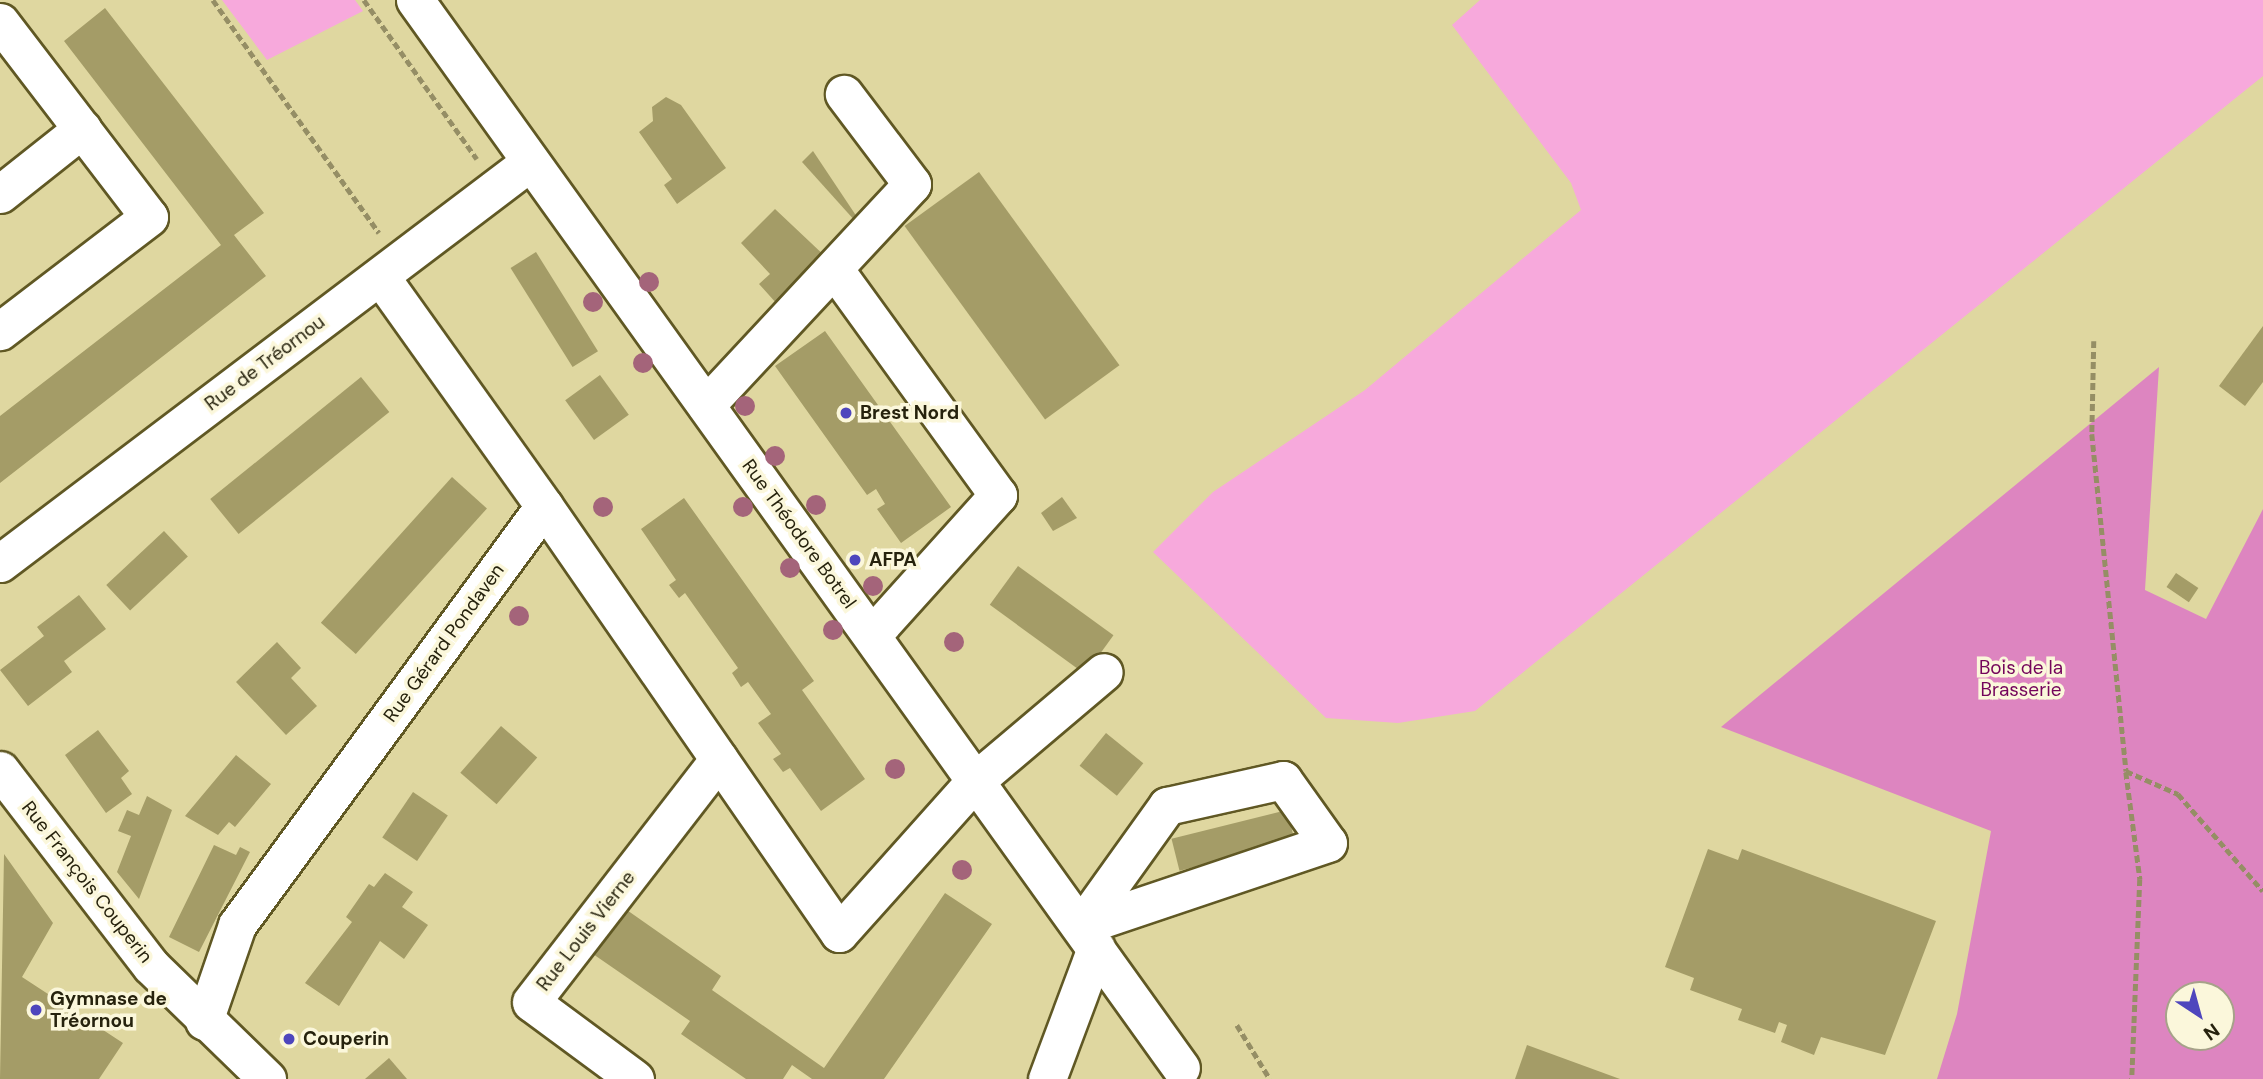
<!DOCTYPE html>
<meta charset="utf-8">
<style>
body{margin:0}
#map{position:relative;width:2263px;height:1079px;overflow:hidden;background:#dfd7a0;font-family:"DM Sans",sans-serif}
div>[style]{position:absolute}
.green>*{inset:0;background:#f7a9dc}
.forest>*{inset:0;background:#dd85c0}
.building>*{inset:0;background:#a49c67;transform-origin:0 0}
.path>*{height:4.5px;margin-top:-2.25px;transform-origin:0;background:repeating-linear-gradient(90deg,#958e65 0 7px,transparent 0 10.5px)}
.roads{filter:drop-shadow(2px 0 #605824) drop-shadow(-2px 0 #605824) drop-shadow(0 2px #605824) drop-shadow(0 -2px #605824)}
.minor>*{height:37px;margin:-18.5px;padding:0 18.5px;transform-origin:18.5px;border-radius:18.5px;background:#fff}
.trees>*{width:20px;height:20px;margin:-10px;border-radius:50%;background:#a4647a}
.dots>*{width:19px;height:19px;translate:-50% -50%;box-sizing:border-box;border:4px solid #fbf7db;border-radius:50%}
span{translate:-50% -50%;white-space:nowrap;text-align:center;line-height:1.15;-webkit-text-stroke:7px #fbf7db;paint-order:stroke}
.street-label{font-size:19px;color:#26220d}
.poi-label{font-size:19px;color:#26220d;font-weight:700}
.left{translate:0 -50%;text-align:left}
.park-label{font-size:19px;color:#74055b}
.north{position:absolute;left:2165px;top:981px;width:70px;height:70px;box-sizing:border-box;background:#fbf7db;border:2px solid #a6a289;border-radius:50%;rotate:144deg;font-size:19px;font-weight:700;line-height:28px;text-align:center;color:#26220d}
.north::after{content:'';display:block;margin:auto;width:24px;height:32px;background:#4e46bd;clip-path:polygon(50% 0,100% 100%,50% 72%,0 100%)}
</style>
<div id="map">
<div class="green">
<i style="clip-path:polygon(222px 0,355px 0,363px 11px,267px 60px)"></i>
<i style="clip-path:polygon(1480px 0,2263px 0,2263px 76px,1475px 711px,1398px 723px,1326px 718px,1153px 552px,1213px 492px,1365px 390px,1581px 210px,1571px 183px,1452px 25px)"></i>
</div>
<div class="forest">
<i style="clip-path:polygon(evenodd,2159px 367px,2145px 590px,2206px 619px,2263px 509px,2263px 1079px,1937px 1079px,1957px 1014px,1991px 831px,1721px 727px,2159px 367px,2179px 995px,2221px 995px,2221px 1037px,2179px 1037px,2179px 995px)"></i>
</div>
<div class="building">
<i style="clip-path:polygon(105px 8px,264px 213px,234px 235px,266px 276px,0 483px,0 416px,221px 245px,64px 41px)"></i>
<i style="clip-path:polygon(666px 97px,681px 105px,726px 168px,677px 204px,664px 185px,672px 179px,639px 132px,653px 121px,652px 107px)"></i>
<i style="clip-path:polygon(813px 151px,859px 220px,865px 232px,802px 162px)"></i>
<i style="left:979px;top:172px;width:239px;height:92px;rotate:54deg"></i>
<i style="clip-path:polygon(775px 209px,828px 259px,777px 304px,759px 284px,770px 274px,741px 243px)"></i>
<i style="left:536px;top:252px;width:117px;height:30px;rotate:58deg"></i>
<i style="clip-path:polygon(2263px 326px,2263px 382px,2245px 406px,2219px 386px)"></i>
<i style="clip-path:polygon(825px 331px,951px 507px,901px 543px,877px 509px,885px 504px,876px 489px,867px 495px,775px 366px)"></i>
<i style="left:600px;top:375px;width:49px;height:43px;rotate:54deg"></i>
<i style="left:361px;top:377px;width:45px;height:194px;rotate:51deg"></i>
<i style="left:452px;top:477px;width:47px;height:196px;rotate:42deg"></i>
<i style="clip-path:polygon(1062px 497px,1077px 518px,1053px 531px,1041px 513px)"></i>
<i style="clip-path:polygon(684px 498px,814px 681px,802px 690px,865px 779px,821px 811px,790px 768px,783px 772px,773px 759px,781px 754px,758px 723px,771px 714px,748px 682px,741px 687px,732px 673px,738px 668px,685px 593px,679px 598px,669px 585px,676px 580px,641px 529px)"></i>
<i style="left:164px;top:531px;width:35px;height:79px;rotate:47deg"></i>
<i style="left:1018px;top:566px;width:118px;height:48px;rotate:36deg"></i>
<i style="left:2176px;top:573px;width:27px;height:17px;rotate:34deg"></i>
<i style="clip-path:polygon(79px 595px,106px 629px,64px 661px,72px 672px,28px 706px,0 670px,44px 636px,37px 627px)"></i>
<i style="clip-path:polygon(277px 642px,301px 668px,291px 678px,317px 706px,286px 735px,236px 682px)"></i>
<i style="left:501px;top:726px;width:48px;height:62px;rotate:41deg"></i>
<i style="clip-path:polygon(98px 730px,129px 771px,121px 778px,132px 794px,106px 813px,65px 755px)"></i>
<i style="left:1106px;top:733px;width:48px;height:42px;rotate:39deg"></i>
<i style="clip-path:polygon(236px 755px,271px 784px,235px 827px,229px 822px,218px 835px,185px 816px)"></i>
<i style="left:413px;top:792px;width:42px;height:55px;rotate:34deg"></i>
<i style="clip-path:polygon(147px 796px,172px 810px,139px 899px,117px 872px,131px 836px,118px 831px,127px 810px,139px 815px)"></i>
<i style="left:1287px;top:810px;width:33px;height:119px;rotate:76deg"></i>
<i style="clip-path:polygon(214px 845px,236px 855px,240px 847px,250px 852px,199px 952px,169px 937px)"></i>
<i style="clip-path:polygon(1708px 849px,1738px 860px,1742px 849px,1936px 921px,1885px 1055px,1821px 1037px,1814px 1055px,1781px 1042px,1787px 1025px,1779px 1022px,1775px 1033px,1738px 1020px,1742px 1009px,1690px 990px,1694px 978px,1665px 967px)"></i>
<i style="clip-path:polygon(4px 854px,53px 923px,22px 977px,123px 1043px,99px 1079px,0 1079px)"></i>
<i style="clip-path:polygon(385px 873px,413px 892px,402px 907px,428px 925px,404px 959px,380px 941px,339px 1006px,305px 983px,352px 922px,346px 917px,369px 884px,374px 887px)"></i>
<i style="clip-path:polygon(945px 893px,992px 924px,884px 1079px,812px 1079px,792px 1065px,783px 1079px,746px 1079px,681px 1034px,690px 1021px,593px 954px,624px 908px,721px 976px,712px 990px,824px 1068px)"></i>
<i style="clip-path:polygon(1527px 1045px,1620px 1079px,1515px 1079px)"></i>
<i style="clip-path:polygon(389px 1058px,407px 1079px,365px 1079px)"></i>
</div>
<div class="path">
<i style="left:213px;top:0;width:286px;rotate:54.5deg"></i>
<i style="left:364px;top:0;width:195px;rotate:54.6deg"></i>
<i style="left:2094px;top:341px;width:93px;rotate:91.2deg"></i>
<i style="left:2092px;top:434px;width:339px;rotate:84.2deg"></i>
<i style="left:2126px;top:771px;width:57px;rotate:23.9deg"></i>
<i style="left:2178px;top:794px;width:129px;rotate:48.8deg"></i>
<i style="left:2126px;top:772px;width:108px;rotate:82.5deg"></i>
<i style="left:2140px;top:879px;width:200px;rotate:92.3deg"></i>
<i style="left:1237px;top:1025px;width:63px;rotate:58.6deg"></i>
</div>
<div class="roads">
<div class="minor">
<i style="left:415px;top:0;width:1314px;rotate:54.35deg"></i>
<i style="left:0;top:22px;width:245px;rotate:52.6deg"></i>
<i style="left:149px;top:217px;width:188px;rotate:142.6deg"></i>
<i style="left:0;top:194px;width:105px;rotate:-38.4deg"></i>
<i style="left:835px;top:270px;width:278px;rotate:54.1deg"></i>
<i style="left:998px;top:495px;width:188px;rotate:132deg"></i>
<i style="left:706px;top:405px;width:302px;rotate:-47deg"></i>
<i style="left:912px;top:184px;width:113px;rotate:-127.1deg"></i>
<i style="left:544px;top:506px;width:519px;rotate:55.36deg"></i>
<i style="left:839px;top:933px;width:205px;rotate:-48.2deg"></i>
<i style="left:976px;top:780px;width:167px;rotate:-40.2deg"></i>
<i style="left:0;top:563px;width:665px;rotate:-37.11deg"></i>
<i style="left:0;top:770px;width:247px;rotate:52.4deg"></i>
<i style="left:151px;top:966px;width:162px;rotate:44.2deg"></i>
<i style="left:1283px;top:780px;width:77px;rotate:54.5deg"></i>
<i style="left:1328px;top:843px;width:261px;rotate:161.4deg"></i>
<i style="left:1081px;top:926px;width:148px;rotate:-54.4deg"></i>
<i style="left:1167px;top:806px;width:119px;rotate:-12.6deg"></i>
<i style="left:204px;top:1021px;width:102px;rotate:-71deg"></i>
<i style="left:237px;top:925px;width:519px;rotate:-53.77deg"></i>
<i style="left:544px;top:506px;width:282px;rotate:-125.5deg"></i>
<i style="left:635px;top:1079px;width:129px;rotate:-143.5deg"></i>
<i style="left:531px;top:1002px;width:307px;rotate:-52.3deg"></i>
<i style="left:1047px;top:1079px;width:140px;rotate:-69.5deg"></i>
</div>
</div>
<div class="trees">
<i style="left:649px;top:282px"></i>
<i style="left:593px;top:302px"></i>
<i style="left:643px;top:363px"></i>
<i style="left:745px;top:406px"></i>
<i style="left:775px;top:456px"></i>
<i style="left:816px;top:505px"></i>
<i style="left:603px;top:507px"></i>
<i style="left:743px;top:507px"></i>
<i style="left:790px;top:568px"></i>
<i style="left:873px;top:586px"></i>
<i style="left:519px;top:616px"></i>
<i style="left:833px;top:630px"></i>
<i style="left:954px;top:642px"></i>
<i style="left:895px;top:769px"></i>
<i style="left:962px;top:870px"></i>
</div>
<div class="dots">
<i style="left:846px;top:413px;background:#4e46bd"></i>
<i style="left:855px;top:560px;background:#4e46bd"></i>
<i style="left:36px;top:1010px;background:#4e46bd"></i>
<i style="left:289px;top:1039px;background:#4e46bd"></i>
</div>
<div class="street-label">
<span style="left:265px;top:363px;rotate:-37deg">Rue de Tréornou</span>
<span style="left:799px;top:534px;rotate:54deg">Rue Théodore Botrel</span>
<span style="left:444px;top:643px;rotate:-54deg">Rue Gérard Pondaven</span>
<span style="left:87px;top:882px;rotate:52deg">Rue François Couperin</span>
<span style="left:586px;top:931px;rotate:-52deg">Rue Louis Vierne</span>
</div>
<div class="poi-label">
<span class="left" style="left:860px;top:413px">Brest Nord</span>
<span class="left" style="left:869px;top:560px">AFPA</span>
<span class="left" style="left:50px;top:1010px">Gymnase de<br>Tréornou</span>
<span class="left" style="left:303px;top:1039px">Couperin</span>
</div>
<div class="park-label">
<span style="left:2021px;top:679px">Bois de la<br>Brasserie</span>
</div>
<div class="north">N</div>
</div>
